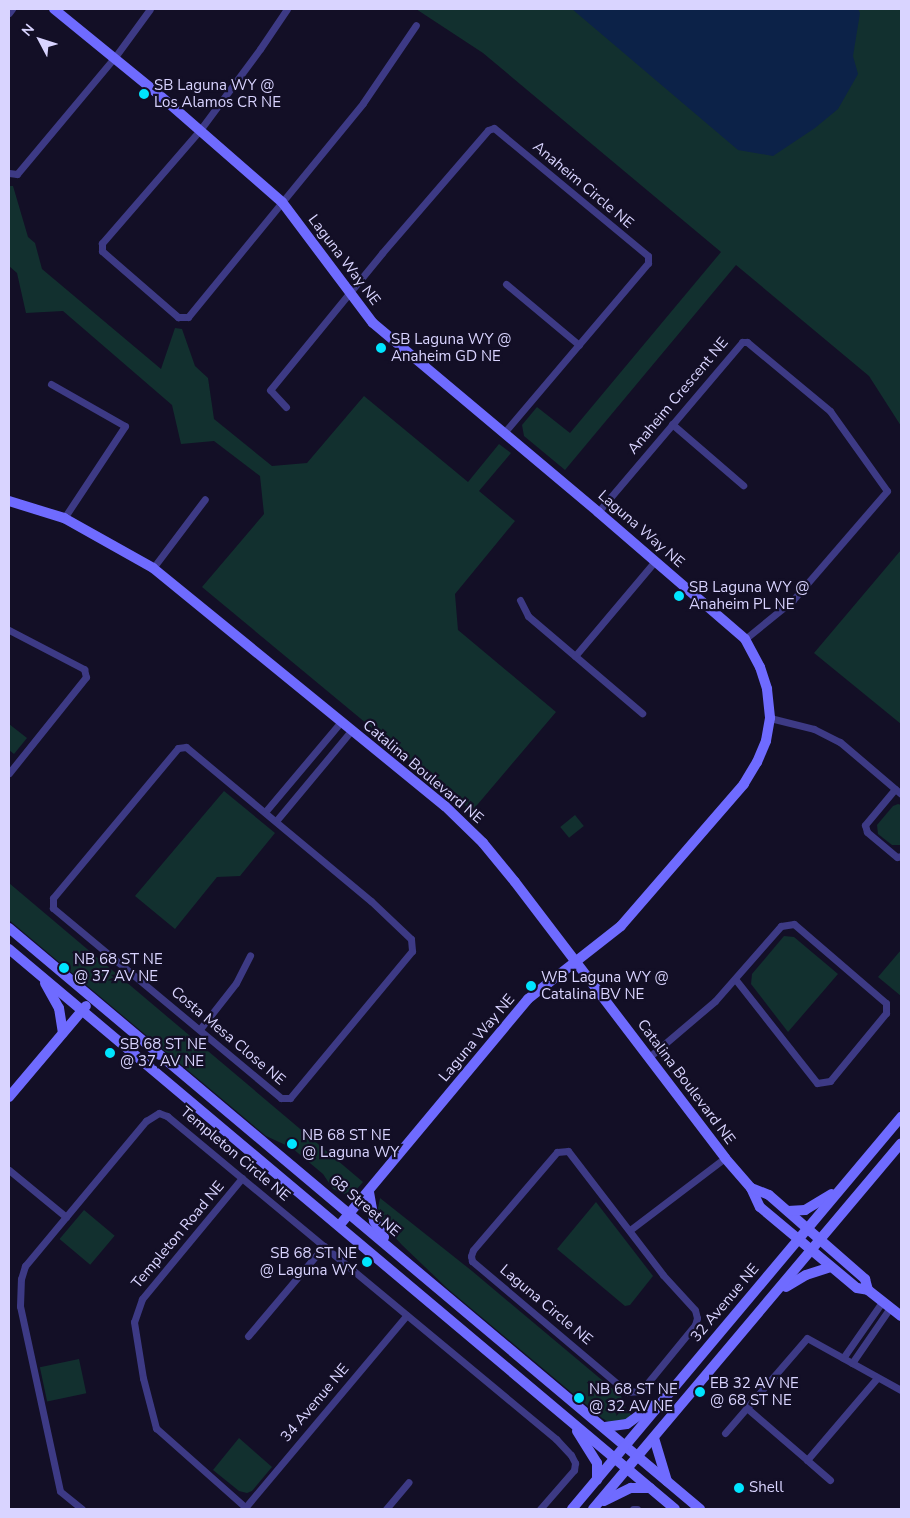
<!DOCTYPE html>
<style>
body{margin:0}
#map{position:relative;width:910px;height:1518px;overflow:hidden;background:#130f26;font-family:"Nunito Sans",sans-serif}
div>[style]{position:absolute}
.green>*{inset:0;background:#12302f;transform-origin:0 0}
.water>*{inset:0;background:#0c2248}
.street>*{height:7px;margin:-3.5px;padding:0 3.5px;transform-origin:3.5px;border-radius:3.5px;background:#3d3a85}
.secondary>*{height:10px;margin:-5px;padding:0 5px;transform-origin:5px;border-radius:5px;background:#6f6bff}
.dots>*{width:14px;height:14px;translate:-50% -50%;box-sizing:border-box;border:2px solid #130f26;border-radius:50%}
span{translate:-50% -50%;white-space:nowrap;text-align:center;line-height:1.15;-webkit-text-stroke:4.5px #130f26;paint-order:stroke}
.poi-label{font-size:15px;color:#d9d4ff}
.left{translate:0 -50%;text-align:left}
.right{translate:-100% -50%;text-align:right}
.street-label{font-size:15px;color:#d9d4ff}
.frame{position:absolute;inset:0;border:10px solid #d9d4ff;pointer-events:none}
.north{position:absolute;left:15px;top:15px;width:50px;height:50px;-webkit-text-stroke:4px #130f26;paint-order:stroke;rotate:310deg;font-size:14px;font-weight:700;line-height:20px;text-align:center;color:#d9d4ff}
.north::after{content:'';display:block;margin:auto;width:18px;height:22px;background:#d9d4ff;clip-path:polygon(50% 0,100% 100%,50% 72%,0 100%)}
</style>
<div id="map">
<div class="green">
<i style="clip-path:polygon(416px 9px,901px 9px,901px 426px,869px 376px,736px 265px,565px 470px,524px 436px,522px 425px,537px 407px,570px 433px,721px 252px,483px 53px)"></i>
<i style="clip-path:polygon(9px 186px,13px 186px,28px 237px,35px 243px,42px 269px,161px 369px,175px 328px,182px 329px,195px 366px,208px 378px,214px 419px,272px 466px,307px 463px,364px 396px,468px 482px,499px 444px,511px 453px,479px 491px,515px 521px,455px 594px,458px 630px,556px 712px,472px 811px,202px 587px,264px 514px,260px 476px,214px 441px,181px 444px,172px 405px,63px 311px,26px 313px,17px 273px,9px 266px)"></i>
<i style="clip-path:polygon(901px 550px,901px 724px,814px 653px)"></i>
<i style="clip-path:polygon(9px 724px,27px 738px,14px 754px,9px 750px)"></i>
<i style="clip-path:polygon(224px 791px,275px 833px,240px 876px,217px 877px,175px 929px,135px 896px)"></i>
<i style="clip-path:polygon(898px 804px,901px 805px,901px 845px,892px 845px,878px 834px,877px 825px,893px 806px)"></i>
<i style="left:575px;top:815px;width:14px;height:19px;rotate:51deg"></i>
<i style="clip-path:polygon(9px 883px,363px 1182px,356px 1190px,347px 1195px,333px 1189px,323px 1174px,292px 1148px,266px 1136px,9px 920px)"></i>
<i style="clip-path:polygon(784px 936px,794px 937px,838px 974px,788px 1032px,751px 984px,752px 974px)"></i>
<i style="clip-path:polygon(901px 950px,901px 996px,878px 977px)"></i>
<i style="clip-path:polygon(380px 1198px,472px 1271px,621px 1396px,624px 1405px,632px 1416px,623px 1421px,610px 1423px,602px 1418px,448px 1289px,402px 1245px,384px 1225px,378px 1208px)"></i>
<i style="clip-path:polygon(596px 1202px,653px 1276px,630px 1305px,625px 1306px,557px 1249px)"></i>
<i style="left:84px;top:1210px;width:40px;height:38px;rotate:40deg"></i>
<i style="left:79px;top:1359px;width:35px;height:40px;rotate:78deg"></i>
<i style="clip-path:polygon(239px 1438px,272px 1467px,252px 1491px,247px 1493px,239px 1491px,213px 1470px)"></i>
</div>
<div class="water">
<i style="clip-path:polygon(572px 9px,858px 9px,860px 13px,853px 56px,858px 74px,838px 109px,815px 128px,773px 156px,738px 150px)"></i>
</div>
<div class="street">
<i style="left:287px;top:9px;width:48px;rotate:124deg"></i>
<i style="left:260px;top:49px;width:101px;rotate:126.5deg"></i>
<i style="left:200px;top:130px;width:150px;rotate:130.9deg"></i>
<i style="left:102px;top:243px;width:8px;rotate:90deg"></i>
<i style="left:102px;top:251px;width:101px;rotate:41deg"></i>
<i style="left:178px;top:317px;width:10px"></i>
<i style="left:188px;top:317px;width:276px;rotate:-50.7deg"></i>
<i style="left:363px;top:103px;width:94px;rotate:-55.8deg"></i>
<i style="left:9px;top:13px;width:5px;rotate:-53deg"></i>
<i style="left:9px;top:173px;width:8px;rotate:7deg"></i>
<i style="left:17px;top:174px;width:153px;rotate:-50.1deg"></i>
<i style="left:115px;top:57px;width:59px;rotate:-53.9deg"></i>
<i style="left:506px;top:284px;width:95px;rotate:39.9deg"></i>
<i style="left:51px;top:384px;width:85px;rotate:29.6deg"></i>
<i style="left:125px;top:426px;width:110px;rotate:123.5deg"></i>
<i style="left:286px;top:407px;width:23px;rotate:-133deg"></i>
<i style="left:270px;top:390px;width:177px;rotate:-50.7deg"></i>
<i style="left:382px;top:253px;width:162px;rotate:-49.2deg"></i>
<i style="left:488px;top:130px;width:6px;rotate:-18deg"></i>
<i style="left:494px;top:128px;width:200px;rotate:39.7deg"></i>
<i style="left:648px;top:256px;width:7px;rotate:90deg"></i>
<i style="left:648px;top:263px;width:223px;rotate:130.3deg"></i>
<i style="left:672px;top:424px;width:94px;rotate:40.7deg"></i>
<i style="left:598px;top:512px;width:223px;rotate:-49.7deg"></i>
<i style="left:742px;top:342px;width:5px"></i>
<i style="left:747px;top:342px;width:108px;rotate:39.7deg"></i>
<i style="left:830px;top:411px;width:98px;rotate:54.5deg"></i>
<i style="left:887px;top:491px;width:144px;rotate:130.8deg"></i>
<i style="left:793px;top:600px;width:62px;rotate:140.9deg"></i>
<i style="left:153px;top:568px;width:86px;rotate:-53deg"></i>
<i style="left:520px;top:600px;width:18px;rotate:63deg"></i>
<i style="left:528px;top:616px;width:150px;rotate:40.4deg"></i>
<i style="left:9px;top:630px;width:85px;rotate:27.5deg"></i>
<i style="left:84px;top:669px;width:8px;rotate:76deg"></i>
<i style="left:86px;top:677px;width:123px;rotate:128.7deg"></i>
<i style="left:575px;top:656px;width:124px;rotate:-49.9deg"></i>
<i style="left:770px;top:718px;width:45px;rotate:14deg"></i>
<i style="left:814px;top:729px;width:29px;rotate:27deg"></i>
<i style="left:840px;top:742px;width:80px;rotate:40.4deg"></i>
<i style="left:186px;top:747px;width:241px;rotate:39.8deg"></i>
<i style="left:371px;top:901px;width:55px;rotate:43.5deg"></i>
<i style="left:411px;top:939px;width:12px;rotate:85deg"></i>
<i style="left:412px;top:951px;width:191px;rotate:129.7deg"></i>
<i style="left:290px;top:1098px;width:9px;rotate:180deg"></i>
<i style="left:281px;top:1098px;width:297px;rotate:-140.2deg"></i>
<i style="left:53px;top:908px;width:10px;rotate:-90deg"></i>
<i style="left:53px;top:898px;width:195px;rotate:-50.2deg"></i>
<i style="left:178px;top:748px;width:8px;rotate:-7deg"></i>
<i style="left:895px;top:789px;width:47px;rotate:129.8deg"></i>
<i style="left:865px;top:825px;width:7px;rotate:74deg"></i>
<i style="left:867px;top:832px;width:39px;rotate:40deg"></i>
<i style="left:897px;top:857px;width:4px;rotate:-14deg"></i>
<i style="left:265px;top:812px;width:116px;rotate:-49.9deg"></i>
<i style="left:276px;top:821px;width:117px;rotate:-50.2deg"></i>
<i style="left:200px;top:1029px;width:58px;rotate:-52deg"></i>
<i style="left:236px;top:983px;width:31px;rotate:-63deg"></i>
<i style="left:648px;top:1058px;width:88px;rotate:-40.4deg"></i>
<i style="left:715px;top:1001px;width:100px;rotate:-48.7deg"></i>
<i style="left:781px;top:926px;width:13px;rotate:-9deg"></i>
<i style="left:794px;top:924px;width:121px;rotate:40.7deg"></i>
<i style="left:886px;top:1003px;width:10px;rotate:90deg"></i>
<i style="left:886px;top:1013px;width:88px;rotate:129.5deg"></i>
<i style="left:830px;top:1081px;width:13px;rotate:171deg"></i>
<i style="left:817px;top:1083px;width:131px;rotate:-128.2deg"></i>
<i style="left:568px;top:1151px;width:156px;rotate:52.5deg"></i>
<i style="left:663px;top:1275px;width:47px;rotate:47.6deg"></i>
<i style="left:695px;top:1310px;width:8px;rotate:76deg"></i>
<i style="left:697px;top:1318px;width:7px;rotate:106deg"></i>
<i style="left:695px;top:1325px;width:85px;rotate:129.3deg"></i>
<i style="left:641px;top:1391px;width:14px;rotate:176deg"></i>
<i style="left:627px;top:1392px;width:203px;rotate:-139.8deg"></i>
<i style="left:472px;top:1261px;width:5px;rotate:-101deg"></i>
<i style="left:471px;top:1256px;width:6px;rotate:-72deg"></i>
<i style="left:473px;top:1250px;width:129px;rotate:-49.4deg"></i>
<i style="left:557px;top:1152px;width:11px;rotate:-5deg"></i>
<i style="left:9px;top:1170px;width:74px;rotate:39.5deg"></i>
<i style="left:242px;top:1178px;width:157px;rotate:129.6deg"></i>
<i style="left:142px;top:1299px;width:24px;rotate:109deg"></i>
<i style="left:134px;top:1322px;width:57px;rotate:80.9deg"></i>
<i style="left:143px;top:1378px;width:52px;rotate:75.4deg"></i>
<i style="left:156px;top:1428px;width:119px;rotate:41.6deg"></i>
<i style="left:630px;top:1230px;width:119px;rotate:-37.2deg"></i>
<i style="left:248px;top:1336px;width:118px;rotate:-49.8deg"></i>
<i style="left:843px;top:1358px;width:68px;rotate:-55.1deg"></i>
<i style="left:852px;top:1363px;width:67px;rotate:-55.4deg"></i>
<i style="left:748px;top:1409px;width:78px;rotate:40.8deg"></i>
<i style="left:725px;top:1433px;width:125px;rotate:-49.2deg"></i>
<i style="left:807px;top:1338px;width:107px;rotate:29deg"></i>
<i style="left:830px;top:1480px;width:30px;rotate:-139deg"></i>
<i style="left:807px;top:1460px;width:108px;rotate:-49.5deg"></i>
<i style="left:82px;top:1509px;width:28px;rotate:-141deg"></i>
<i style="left:60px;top:1491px;width:189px;rotate:-102.2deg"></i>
<i style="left:20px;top:1306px;width:27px;rotate:-88deg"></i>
<i style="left:21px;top:1279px;width:14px;rotate:-73deg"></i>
<i style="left:25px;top:1266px;width:189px;rotate:-50.2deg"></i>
<i style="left:146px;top:1121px;width:15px;rotate:-32deg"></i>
<i style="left:159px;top:1113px;width:9px;rotate:21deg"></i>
<i style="left:167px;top:1116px;width:506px;rotate:39.7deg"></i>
<i style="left:556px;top:1439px;width:22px;rotate:47deg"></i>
<i style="left:571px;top:1455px;width:9px;rotate:63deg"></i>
<i style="left:575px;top:1463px;width:7px;rotate:98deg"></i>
<i style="left:574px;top:1470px;width:52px;rotate:131.1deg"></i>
<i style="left:244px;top:1509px;width:253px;rotate:-50deg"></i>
<i style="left:386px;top:1509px;width:35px;rotate:-50deg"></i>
<i style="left:633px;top:1509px;width:4px"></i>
</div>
<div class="secondary">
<i style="left:54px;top:9px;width:133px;rotate:39.2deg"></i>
<i style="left:157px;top:93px;width:166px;rotate:41.1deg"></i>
<i style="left:282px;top:202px;width:151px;rotate:53.1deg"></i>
<i style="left:373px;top:323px;width:294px;rotate:40deg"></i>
<i style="left:598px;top:512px;width:194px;rotate:40.8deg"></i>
<i style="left:745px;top:639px;width:32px;rotate:62deg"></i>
<i style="left:760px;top:667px;width:23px;rotate:72deg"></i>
<i style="left:767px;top:689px;width:29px;rotate:84deg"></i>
<i style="left:770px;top:718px;width:23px;rotate:100deg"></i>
<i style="left:766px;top:741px;width:23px;rotate:113deg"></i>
<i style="left:757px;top:762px;width:26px;rotate:121deg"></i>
<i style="left:744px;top:784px;width:188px;rotate:130.9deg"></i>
<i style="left:621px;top:926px;width:118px;rotate:141.9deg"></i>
<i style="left:528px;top:999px;width:295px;rotate:129.8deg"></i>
<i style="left:9px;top:501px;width:58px;rotate:17.2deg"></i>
<i style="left:64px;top:518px;width:102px;rotate:29.3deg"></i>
<i style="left:153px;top:568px;width:377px;rotate:39.2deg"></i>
<i style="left:445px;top:806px;width:53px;rotate:44.2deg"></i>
<i style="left:483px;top:843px;width:50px;rotate:50.6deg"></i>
<i style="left:515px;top:882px;width:347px;rotate:52.7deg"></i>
<i style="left:725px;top:1158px;width:40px;rotate:49deg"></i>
<i style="left:751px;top:1188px;width:21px;rotate:65deg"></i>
<i style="left:760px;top:1207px;width:126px;rotate:39.9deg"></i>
<i style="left:857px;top:1288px;width:11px;rotate:10deg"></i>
<i style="left:868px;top:1290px;width:42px;rotate:38.2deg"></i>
<i style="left:9px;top:928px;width:903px;rotate:40.06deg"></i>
<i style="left:9px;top:949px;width:870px;rotate:40.06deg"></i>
<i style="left:45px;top:983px;width:29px;rotate:61deg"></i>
<i style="left:59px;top:1008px;width:25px;rotate:81deg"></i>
<i style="left:9px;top:1097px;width:119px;rotate:-49.8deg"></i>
<i style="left:751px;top:1188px;width:19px;rotate:21deg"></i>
<i style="left:769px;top:1195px;width:128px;rotate:41.2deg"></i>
<i style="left:865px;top:1279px;width:11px;rotate:75deg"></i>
<i style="left:369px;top:1192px;width:29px;rotate:80deg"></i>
<i style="left:374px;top:1221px;width:19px;rotate:58deg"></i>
<i style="left:788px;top:1211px;width:17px;rotate:-3deg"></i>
<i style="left:805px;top:1210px;width:31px;rotate:-31deg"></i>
<i style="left:786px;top:1287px;width:23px;rotate:-31deg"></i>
<i style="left:806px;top:1275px;width:26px;rotate:-18deg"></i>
<i style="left:605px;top:1427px;width:22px;rotate:-8deg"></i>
<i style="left:627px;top:1424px;width:32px;rotate:-36deg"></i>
<i style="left:577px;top:1431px;width:38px;rotate:58deg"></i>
<i style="left:597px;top:1463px;width:17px;rotate:90deg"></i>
<i style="left:654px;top:1438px;width:45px;rotate:73.2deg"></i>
<i style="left:604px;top:1501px;width:30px;rotate:-26deg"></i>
<i style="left:631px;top:1488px;width:19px"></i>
<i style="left:572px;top:1509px;width:512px;rotate:-49.99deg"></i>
<i style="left:593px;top:1509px;width:478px;rotate:-49.9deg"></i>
</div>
<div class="dots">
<i style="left:144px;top:94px;background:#00e5ff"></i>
<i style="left:381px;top:348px;background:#00e5ff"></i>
<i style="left:679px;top:596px;background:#00e5ff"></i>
<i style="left:64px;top:968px;background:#00e5ff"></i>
<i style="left:531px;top:986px;background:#00e5ff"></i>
<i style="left:110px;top:1053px;background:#00e5ff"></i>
<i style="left:292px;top:1144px;background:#00e5ff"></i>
<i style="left:367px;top:1262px;background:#00e5ff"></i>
<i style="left:700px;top:1392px;background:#00e5ff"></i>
<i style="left:579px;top:1398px;background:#00e5ff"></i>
<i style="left:739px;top:1488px;background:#00e5ff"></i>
</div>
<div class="poi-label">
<span class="left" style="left:154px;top:94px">SB Laguna WY @<br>Los Alamos CR NE</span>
<span class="left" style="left:391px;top:348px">SB Laguna WY @<br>Anaheim GD NE</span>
<span class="left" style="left:689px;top:596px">SB Laguna WY @<br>Anaheim PL NE</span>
<span class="left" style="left:74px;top:968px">NB 68 ST NE<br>@ 37 AV NE</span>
<span class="left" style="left:541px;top:986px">WB Laguna WY @<br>Catalina BV NE</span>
<span class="left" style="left:120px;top:1053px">SB 68 ST NE<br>@ 37 AV NE</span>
<span class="left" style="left:302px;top:1144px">NB 68 ST NE<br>@ Laguna WY</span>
<span class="right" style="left:357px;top:1262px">SB 68 ST NE<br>@ Laguna WY</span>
<span class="left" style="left:710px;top:1392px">EB 32 AV NE<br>@ 68 ST NE</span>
<span class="left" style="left:589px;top:1398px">NB 68 ST NE<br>@ 32 AV NE</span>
<span class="left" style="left:749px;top:1488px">Shell</span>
</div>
<div class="street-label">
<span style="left:583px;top:185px;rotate:40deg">Anaheim Circle NE</span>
<span style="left:344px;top:260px;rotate:53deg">Laguna Way NE</span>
<span style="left:678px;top:396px;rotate:-50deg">Anaheim Crescent NE</span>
<span style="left:641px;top:529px;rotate:41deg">Laguna Way NE</span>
<span style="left:423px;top:772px;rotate:40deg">Catalina Boulevard NE</span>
<span style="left:228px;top:1036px;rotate:40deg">Costa Mesa Close NE</span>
<span style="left:477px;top:1038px;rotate:-50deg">Laguna Way NE</span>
<span style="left:686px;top:1082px;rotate:53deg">Catalina Boulevard NE</span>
<span style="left:235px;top:1154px;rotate:40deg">Templeton Circle NE</span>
<span style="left:365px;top:1206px;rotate:40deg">68 Street NE</span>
<span style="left:178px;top:1235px;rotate:-50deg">Templeton Road NE</span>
<span style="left:725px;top:1303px;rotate:-50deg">32 Avenue NE</span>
<span style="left:546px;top:1305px;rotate:40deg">Laguna Circle NE</span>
<span style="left:315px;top:1403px;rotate:-50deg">34 Avenue NE</span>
</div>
<div class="frame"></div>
<div class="north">N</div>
</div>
